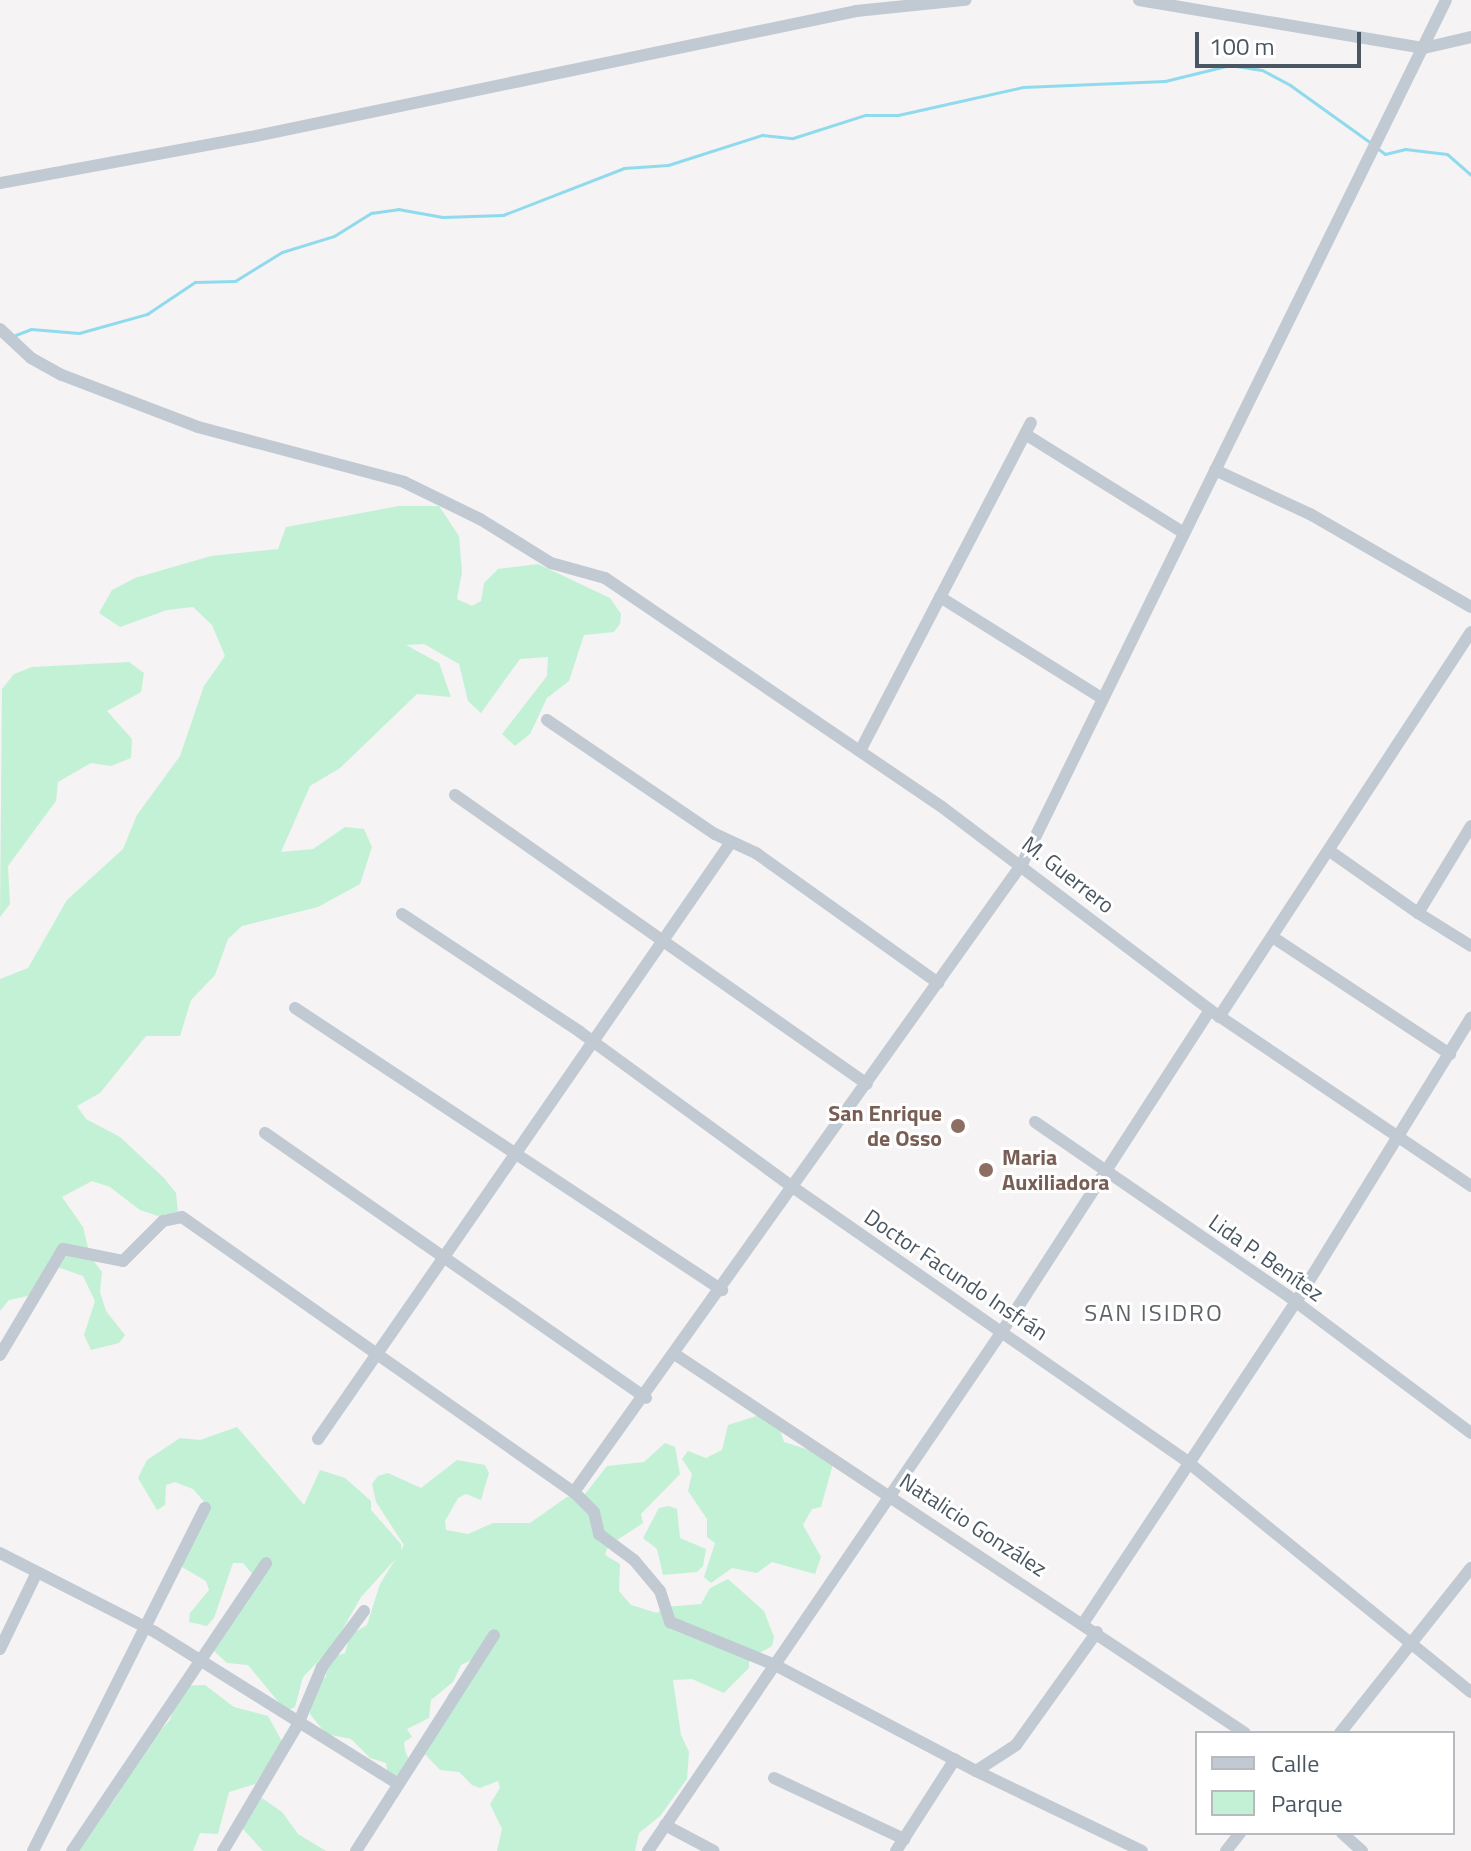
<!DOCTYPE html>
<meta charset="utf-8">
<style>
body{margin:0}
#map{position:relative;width:1471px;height:1851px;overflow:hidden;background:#f5f3f3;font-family:"Titillium Web",sans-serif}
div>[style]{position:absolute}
.green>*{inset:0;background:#c3f1d5}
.stream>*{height:3px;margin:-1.5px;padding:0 1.5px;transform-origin:1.5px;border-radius:1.5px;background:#90daee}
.minor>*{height:12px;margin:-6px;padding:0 6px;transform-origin:6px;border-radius:6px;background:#c1cad2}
.dots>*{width:22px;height:22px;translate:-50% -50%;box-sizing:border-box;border:4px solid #fff;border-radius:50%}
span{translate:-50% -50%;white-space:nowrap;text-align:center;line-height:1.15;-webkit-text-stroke:6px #fff;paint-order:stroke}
.street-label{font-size:22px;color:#4a5661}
.education-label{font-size:22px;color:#785e54;font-weight:700}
.right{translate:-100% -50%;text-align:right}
.left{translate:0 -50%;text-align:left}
.neighbourhood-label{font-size:24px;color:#5f6368;letter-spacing:2px}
.legend{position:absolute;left:1195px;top:1731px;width:260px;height:104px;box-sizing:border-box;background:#fff;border:2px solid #b7bbc0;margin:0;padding:10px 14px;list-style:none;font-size:24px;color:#4a5661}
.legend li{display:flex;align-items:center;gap:16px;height:40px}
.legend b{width:40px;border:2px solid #b7bbc0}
.scale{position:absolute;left:1195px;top:32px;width:166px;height:36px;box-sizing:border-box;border:4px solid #4a5661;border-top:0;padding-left:10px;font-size:24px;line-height:28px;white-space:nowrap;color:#4a5661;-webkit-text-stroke:6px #fff;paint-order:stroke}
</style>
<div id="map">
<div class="green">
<i style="clip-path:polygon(399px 506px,439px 506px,459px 536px,462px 572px,457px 599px,472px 606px,481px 601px,484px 583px,498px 569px,538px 564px,610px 598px,621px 614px,620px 624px,614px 632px,584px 635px,569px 681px,547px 698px,530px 734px,515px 746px,502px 734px,547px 676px,548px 657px,520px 659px,481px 713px,468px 701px,459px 664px,424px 644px,406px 645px,439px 663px,451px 697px,417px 694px,340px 768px,310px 786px,281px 852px,313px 849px,345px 827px,364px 829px,372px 847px,360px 884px,318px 907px,242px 926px,228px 939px,215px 975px,191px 1000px,180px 1036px,146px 1036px,100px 1093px,77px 1106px,86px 1119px,120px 1137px,164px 1178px,176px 1193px,178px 1212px,158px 1216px,140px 1210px,110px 1187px,92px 1181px,62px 1197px,83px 1227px,90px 1256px,102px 1272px,100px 1292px,106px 1311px,125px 1335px,119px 1343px,91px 1350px,84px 1335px,95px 1301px,83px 1276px,49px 1264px,28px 1296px,9px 1300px,0 1311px,0 979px,28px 968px,67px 900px,123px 849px,137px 815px,180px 756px,204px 686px,225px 656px,212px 625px,193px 607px,167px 610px,120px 627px,99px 613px,112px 590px,135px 578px,211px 556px,278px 549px,286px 527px)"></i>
<i style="clip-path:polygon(129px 662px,144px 673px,141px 692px,107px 711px,132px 739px,131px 758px,111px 766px,91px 763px,58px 782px,56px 801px,8px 866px,10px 904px,0 917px,2px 689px,14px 674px,32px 667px)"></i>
<i style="clip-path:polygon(763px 1414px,778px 1424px,784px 1442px,828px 1456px,833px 1464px,821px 1507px,812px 1509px,803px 1525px,821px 1557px,815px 1574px,772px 1562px,757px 1573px,732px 1568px,711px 1583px,704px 1577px,715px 1543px,707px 1537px,707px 1519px,688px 1491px,692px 1474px,682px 1459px,688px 1451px,706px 1458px,722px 1450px,728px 1425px)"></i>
<i style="clip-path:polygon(237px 1427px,304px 1505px,320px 1470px,345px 1478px,371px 1501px,371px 1510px,401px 1544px,401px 1553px,361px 1597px,333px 1646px,303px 1677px,295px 1707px,286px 1711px,248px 1665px,227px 1663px,213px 1650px,254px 1576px,243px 1563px,233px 1563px,214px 1618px,207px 1626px,189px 1622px,190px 1613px,209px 1590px,206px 1581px,182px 1567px,185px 1541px,206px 1504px,193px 1489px,175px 1482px,166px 1485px,165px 1505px,157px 1510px,138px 1478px,147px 1460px,180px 1438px,200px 1440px)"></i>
<i style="clip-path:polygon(665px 1443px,675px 1447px,680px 1474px,641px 1514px,643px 1523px,608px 1546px,605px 1555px,620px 1564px,619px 1591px,631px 1605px,657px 1613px,665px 1607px,701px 1604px,710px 1588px,728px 1579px,764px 1611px,774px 1637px,772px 1646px,749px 1659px,749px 1668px,724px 1693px,692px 1679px,673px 1680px,681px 1735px,689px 1752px,687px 1779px,660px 1816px,639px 1833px,635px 1851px,497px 1851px,502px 1829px,490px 1804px,500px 1788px,498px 1781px,480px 1788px,472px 1785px,459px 1772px,440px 1770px,422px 1751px,449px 1693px,476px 1667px,476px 1658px,461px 1665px,453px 1682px,431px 1700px,429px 1718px,407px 1729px,412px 1737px,404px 1742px,405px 1750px,412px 1768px,406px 1784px,389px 1781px,386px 1763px,370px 1758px,351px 1739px,326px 1734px,310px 1714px,311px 1687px,326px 1677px,327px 1659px,345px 1653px,350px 1635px,367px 1625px,380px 1584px,404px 1545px,376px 1502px,372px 1484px,378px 1476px,388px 1473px,421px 1488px,457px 1460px,485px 1465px,489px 1473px,481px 1500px,466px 1494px,458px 1498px,445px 1521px,446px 1530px,468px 1534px,493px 1523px,530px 1523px,567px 1497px,585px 1494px,607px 1466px,644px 1462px)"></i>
<i style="clip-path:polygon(669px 1506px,677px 1509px,680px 1538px,706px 1549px,703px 1566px,697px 1572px,663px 1575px,657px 1549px,643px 1538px,659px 1508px)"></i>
<i style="clip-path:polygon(205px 1685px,234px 1707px,268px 1716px,283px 1743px,255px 1784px,229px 1792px,218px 1834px,200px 1833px,193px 1851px,74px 1851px,115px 1799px,139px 1754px,170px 1720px,181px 1686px)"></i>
<i style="clip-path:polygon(259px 1796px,282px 1812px,298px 1834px,326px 1851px,263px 1851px,241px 1827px)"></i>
</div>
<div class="stream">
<i style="left:1377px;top:148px;width:10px;rotate:37deg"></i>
<i style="left:1385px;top:154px;width:21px;rotate:-14deg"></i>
<i style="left:1405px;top:149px;width:42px;rotate:6.8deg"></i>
<i style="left:1447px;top:154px;width:32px;rotate:41deg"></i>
<i style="left:13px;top:336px;width:19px;rotate:-21deg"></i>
<i style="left:31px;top:329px;width:48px;rotate:4.8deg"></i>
<i style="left:79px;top:333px;width:71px;rotate:-15.6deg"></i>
<i style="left:147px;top:314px;width:58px;rotate:-33.7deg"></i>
<i style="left:195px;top:282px;width:40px;rotate:-1.4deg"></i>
<i style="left:235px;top:281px;width:55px;rotate:-31.7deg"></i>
<i style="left:282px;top:252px;width:54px;rotate:-17.1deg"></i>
<i style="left:334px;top:236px;width:44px;rotate:-31.9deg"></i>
<i style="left:371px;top:213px;width:27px;rotate:-8deg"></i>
<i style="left:398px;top:209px;width:45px;rotate:10.3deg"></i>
<i style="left:442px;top:217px;width:61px;rotate:-1.9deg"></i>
<i style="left:503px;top:215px;width:130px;rotate:-21.2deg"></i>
<i style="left:624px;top:168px;width:44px;rotate:-3.9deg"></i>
<i style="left:668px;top:165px;width:99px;rotate:-17.7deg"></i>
<i style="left:762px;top:135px;width:31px;rotate:6deg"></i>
<i style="left:793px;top:138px;width:76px;rotate:-17.7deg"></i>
<i style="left:865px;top:115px;width:33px"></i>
<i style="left:898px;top:115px;width:128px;rotate:-12.6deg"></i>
<i style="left:1023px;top:87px;width:142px;rotate:-2.4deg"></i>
<i style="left:1165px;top:81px;width:67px;rotate:-13.8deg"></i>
<i style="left:1230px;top:65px;width:32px;rotate:9deg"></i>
<i style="left:1262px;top:70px;width:32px;rotate:28deg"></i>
<i style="left:1290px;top:85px;width:100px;rotate:35.6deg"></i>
</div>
<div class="minor">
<i style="left:1139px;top:0;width:289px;rotate:9.6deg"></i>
<i style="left:1424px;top:48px;width:48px;rotate:-13.2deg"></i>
<i style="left:0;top:183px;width:255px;rotate:-10.4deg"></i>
<i style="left:251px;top:137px;width:618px;rotate:-11.76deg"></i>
<i style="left:856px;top:11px;width:110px;rotate:-5.8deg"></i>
<i style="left:0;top:329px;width:42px;rotate:43.1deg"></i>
<i style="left:31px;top:358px;width:35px;rotate:29deg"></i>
<i style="left:62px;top:375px;width:146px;rotate:20.9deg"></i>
<i style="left:198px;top:427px;width:213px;rotate:14.9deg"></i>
<i style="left:404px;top:482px;width:85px;rotate:26deg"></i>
<i style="left:480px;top:519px;width:84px;rotate:31.8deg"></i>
<i style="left:551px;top:563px;width:56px;rotate:15.5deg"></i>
<i style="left:605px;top:578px;width:407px;rotate:34.2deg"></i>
<i style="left:942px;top:807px;width:336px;rotate:37.1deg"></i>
<i style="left:1210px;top:1010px;width:315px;rotate:34deg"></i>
<i style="left:1025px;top:434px;width:187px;rotate:31.9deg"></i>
<i style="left:1215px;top:470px;width:105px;rotate:24.9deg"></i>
<i style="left:1310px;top:514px;width:186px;rotate:30deg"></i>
<i style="left:940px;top:597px;width:192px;rotate:32deg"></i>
<i style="left:547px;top:720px;width:203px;rotate:34.2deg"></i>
<i style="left:715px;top:834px;width:45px;rotate:24.9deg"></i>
<i style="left:756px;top:853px;width:224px;rotate:35.5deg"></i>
<i style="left:860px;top:751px;width:370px;rotate:-62.5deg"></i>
<i style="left:455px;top:795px;width:503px;rotate:35.05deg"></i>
<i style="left:1471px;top:826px;width:102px;rotate:121.3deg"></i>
<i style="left:1418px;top:913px;width:62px;rotate:31.9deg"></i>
<i style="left:1331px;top:852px;width:106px;rotate:35deg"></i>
<i style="left:402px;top:914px;width:214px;rotate:33.5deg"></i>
<i style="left:580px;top:1032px;width:265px;rotate:36.1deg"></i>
<i style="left:794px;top:1188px;width:481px;rotate:34.8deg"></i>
<i style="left:1189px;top:1463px;width:363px;rotate:39.1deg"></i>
<i style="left:1274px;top:938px;width:211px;rotate:33.4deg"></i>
<i style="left:295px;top:1008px;width:512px;rotate:33.44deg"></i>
<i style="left:1219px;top:1017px;width:460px;rotate:-56.8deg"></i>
<i style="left:1035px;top:1122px;width:307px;rotate:34.5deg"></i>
<i style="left:1288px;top:1296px;width:229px;rotate:36.8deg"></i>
<i style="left:265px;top:1133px;width:464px;rotate:34.8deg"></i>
<i style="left:0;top:1355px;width:123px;rotate:-59.3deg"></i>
<i style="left:63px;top:1249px;width:61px;rotate:11.3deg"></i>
<i style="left:123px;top:1261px;width:57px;rotate:-45deg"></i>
<i style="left:163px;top:1221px;width:19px;rotate:-12deg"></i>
<i style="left:182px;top:1217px;width:479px;rotate:35.1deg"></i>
<i style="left:574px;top:1492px;width:28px;rotate:45deg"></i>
<i style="left:594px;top:1512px;width:23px;rotate:77deg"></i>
<i style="left:599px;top:1534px;width:44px;rotate:36.6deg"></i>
<i style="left:634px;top:1560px;width:40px;rotate:50deg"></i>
<i style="left:660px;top:1591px;width:33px;rotate:72deg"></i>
<i style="left:670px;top:1622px;width:113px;rotate:22.3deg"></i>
<i style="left:775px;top:1665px;width:227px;rotate:27.8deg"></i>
<i style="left:976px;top:1771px;width:184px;rotate:25.7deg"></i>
<i style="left:676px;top:1355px;width:683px;rotate:33.6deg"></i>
<i style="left:318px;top:1439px;width:726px;rotate:-55.32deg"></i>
<i style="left:574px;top:1492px;width:771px;rotate:-54.5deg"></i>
<i style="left:1022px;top:864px;width:962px;rotate:-63.86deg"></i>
<i style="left:0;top:1553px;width:174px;rotate:27deg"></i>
<i style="left:155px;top:1632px;width:285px;rotate:32deg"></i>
<i style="left:1084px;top:1622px;width:384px;rotate:-56.5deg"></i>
<i style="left:1296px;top:1302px;width:334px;rotate:-58.4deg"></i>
<i style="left:0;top:1649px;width:85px;rotate:-64.3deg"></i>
<i style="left:1340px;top:1733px;width:211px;rotate:-51.6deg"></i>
<i style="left:976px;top:1771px;width:48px;rotate:-33deg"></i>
<i style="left:1016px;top:1745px;width:139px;rotate:-54.4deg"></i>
<i style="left:774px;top:1778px;width:144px;rotate:25.1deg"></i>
<i style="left:665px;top:1825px;width:55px;rotate:28deg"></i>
<i style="left:1342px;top:1833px;width:27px;rotate:42deg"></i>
<i style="left:33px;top:1851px;width:384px;rotate:-63.4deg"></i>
<i style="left:72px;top:1851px;width:347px;rotate:-56deg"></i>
<i style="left:223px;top:1851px;width:147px;rotate:-59.4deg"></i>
<i style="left:298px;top:1724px;width:62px;rotate:-67.2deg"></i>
<i style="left:322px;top:1667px;width:70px;rotate:-53.1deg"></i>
<i style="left:356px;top:1851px;width:256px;rotate:-57.4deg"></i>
<i style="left:648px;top:1851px;width:630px;rotate:-55.73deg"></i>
<i style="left:1003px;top:1330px;width:381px;rotate:-57.1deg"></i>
<i style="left:896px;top:1851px;width:109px;rotate:-57.3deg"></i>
<i style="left:1226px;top:1851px;width:23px;rotate:-52deg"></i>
</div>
<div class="dots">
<i style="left:958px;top:1126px;background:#8d6e63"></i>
<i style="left:986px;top:1170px;background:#8d6e63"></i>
</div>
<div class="street-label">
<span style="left:1068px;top:875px;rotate:38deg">M. Guerrero</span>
<span style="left:1266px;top:1258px;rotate:35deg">Lida P. Benítez</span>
<span style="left:956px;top:1275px;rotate:34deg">Doctor Facundo Insfrán</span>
<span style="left:973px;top:1525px;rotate:33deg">Natalicio González</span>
</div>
<div class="education-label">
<span class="right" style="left:942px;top:1126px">San Enrique<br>de Osso</span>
<span class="left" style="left:1002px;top:1170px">Maria<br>Auxiliadora</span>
</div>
<div class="neighbourhood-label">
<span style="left:1154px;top:1313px">SAN ISIDRO</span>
</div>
<ul class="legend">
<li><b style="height:10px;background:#c1cad2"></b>Calle</li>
<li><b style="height:22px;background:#c3f1d5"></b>Parque</li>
</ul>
<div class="scale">100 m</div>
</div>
